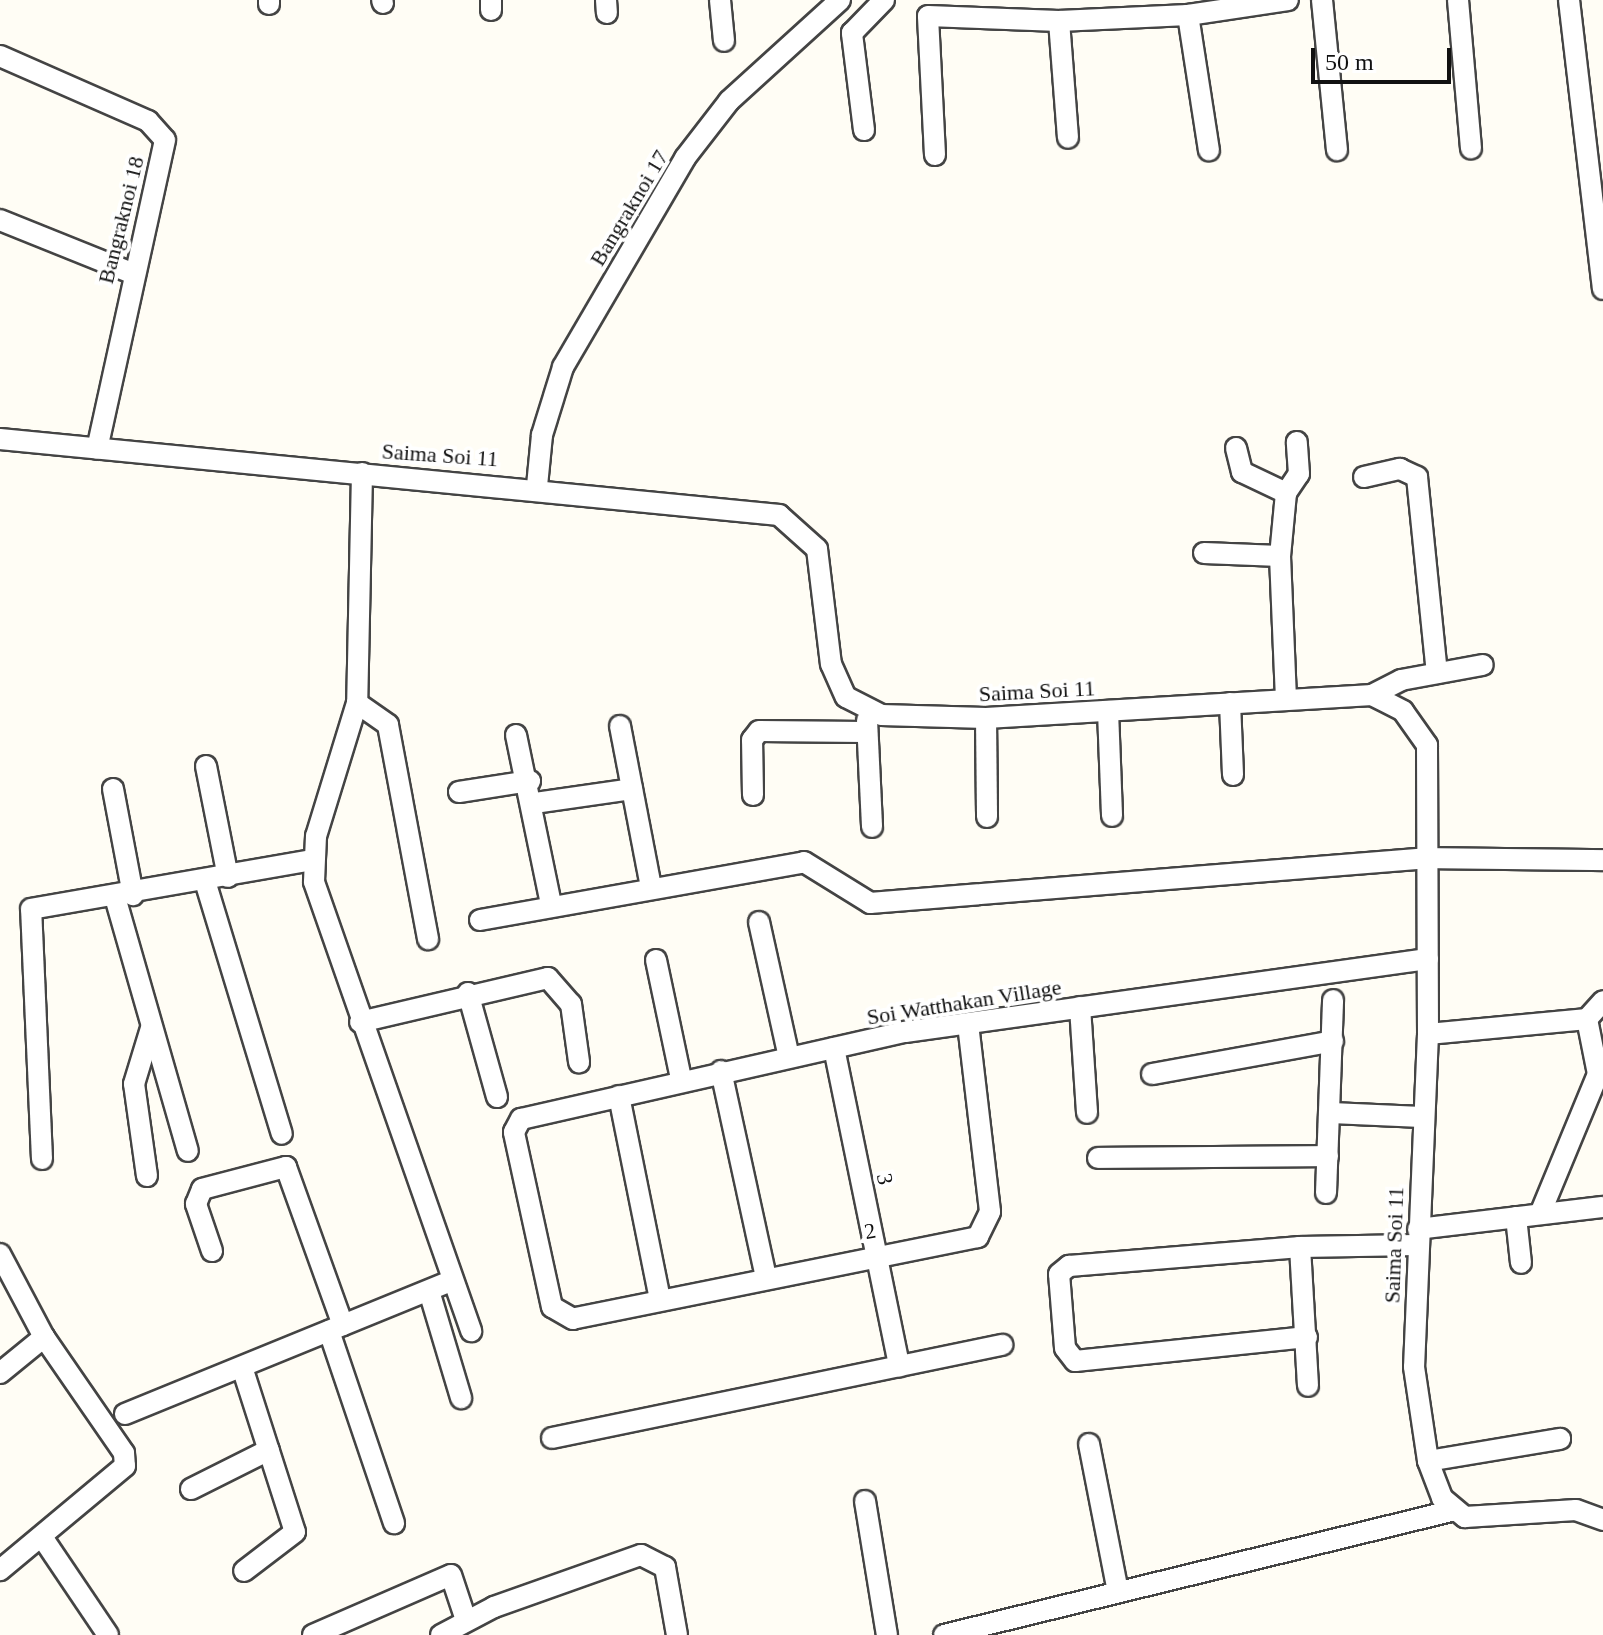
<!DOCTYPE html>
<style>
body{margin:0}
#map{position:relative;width:1603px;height:1635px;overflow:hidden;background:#fffdf5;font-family:Georgia,serif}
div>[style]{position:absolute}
.roads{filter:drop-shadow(2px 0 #444) drop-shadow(-2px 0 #444) drop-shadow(0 2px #444) drop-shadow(0 -2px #444)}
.minor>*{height:20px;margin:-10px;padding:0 10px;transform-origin:10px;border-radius:10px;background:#fff}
span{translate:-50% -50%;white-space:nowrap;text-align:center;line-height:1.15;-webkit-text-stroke:8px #fff;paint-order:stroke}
.street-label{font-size:22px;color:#111}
.scale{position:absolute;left:1311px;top:48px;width:140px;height:36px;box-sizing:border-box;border:4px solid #111;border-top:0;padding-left:10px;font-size:24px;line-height:28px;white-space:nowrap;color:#111;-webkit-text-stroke:6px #fff;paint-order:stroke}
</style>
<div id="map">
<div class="roads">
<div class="minor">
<i style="left:269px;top:0;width:4px;rotate:90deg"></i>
<i style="left:382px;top:0;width:3px;rotate:72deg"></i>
<i style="left:491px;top:0;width:10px;rotate:90deg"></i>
<i style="left:606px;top:0;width:13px;rotate:86deg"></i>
<i style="left:720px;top:0;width:41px;rotate:84.4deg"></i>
<i style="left:1322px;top:0;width:151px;rotate:84.3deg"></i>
<i style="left:1458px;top:0;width:149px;rotate:85deg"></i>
<i style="left:1569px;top:0;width:291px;rotate:83.3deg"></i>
<i style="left:1188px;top:15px;width:137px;rotate:81.2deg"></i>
<i style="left:1059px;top:21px;width:117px;rotate:85.6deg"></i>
<i style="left:0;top:56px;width:162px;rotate:23.7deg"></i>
<i style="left:148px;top:121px;width:25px;rotate:48deg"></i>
<i style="left:165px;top:140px;width:316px;rotate:102.4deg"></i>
<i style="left:864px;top:130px;width:98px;rotate:-97.1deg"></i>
<i style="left:852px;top:33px;width:46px;rotate:-45.9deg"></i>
<i style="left:935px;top:155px;width:139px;rotate:-92.9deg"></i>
<i style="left:928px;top:16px;width:131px;rotate:2.2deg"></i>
<i style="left:1059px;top:21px;width:129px;rotate:-2.7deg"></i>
<i style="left:1188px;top:15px;width:101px;rotate:-8.5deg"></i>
<i style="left:0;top:220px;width:142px;rotate:21.9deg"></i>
<i style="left:0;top:439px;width:783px;rotate:5.57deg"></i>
<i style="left:779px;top:515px;width:51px;rotate:41.8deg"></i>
<i style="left:817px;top:549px;width:116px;rotate:83.1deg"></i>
<i style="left:831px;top:664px;width:36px;rotate:66deg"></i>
<i style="left:846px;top:697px;width:39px;rotate:27deg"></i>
<i style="left:881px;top:715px;width:105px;rotate:1.6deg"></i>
<i style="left:986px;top:718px;width:387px;rotate:-3.4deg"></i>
<i style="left:1372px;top:695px;width:35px;rotate:27deg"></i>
<i style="left:1403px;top:711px;width:42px;rotate:54.8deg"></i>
<i style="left:1427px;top:745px;width:289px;rotate:89.8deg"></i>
<i style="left:1428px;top:1034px;width:333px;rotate:92.4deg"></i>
<i style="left:1414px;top:1367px;width:95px;rotate:81.5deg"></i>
<i style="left:1428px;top:1461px;width:40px;rotate:69deg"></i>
<i style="left:1442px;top:1498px;width:30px;rotate:40deg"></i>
<i style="left:1465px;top:1517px;width:111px;rotate:-3.6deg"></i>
<i style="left:1576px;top:1510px;width:29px;rotate:20deg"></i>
<i style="left:1236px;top:448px;width:25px;rotate:76deg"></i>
<i style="left:1242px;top:472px;width:49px;rotate:25.5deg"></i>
<i style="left:1286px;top:493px;width:63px;rotate:95.4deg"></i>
<i style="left:1280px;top:556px;width:143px;rotate:87.6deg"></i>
<i style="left:362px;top:473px;width:230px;rotate:91.2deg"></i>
<i style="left:357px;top:703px;width:139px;rotate:107.1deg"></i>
<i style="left:316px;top:836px;width:46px;rotate:92.5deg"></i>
<i style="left:314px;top:882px;width:476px;rotate:70.7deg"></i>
<i style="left:1364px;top:477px;width:37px;rotate:-13deg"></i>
<i style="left:1400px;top:469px;width:19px;rotate:25deg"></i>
<i style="left:1417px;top:477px;width:197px;rotate:84.2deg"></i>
<i style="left:537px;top:486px;width:51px;rotate:-84.4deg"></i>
<i style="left:542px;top:435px;width:71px;rotate:-72.8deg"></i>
<i style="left:563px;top:367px;width:242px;rotate:-59.7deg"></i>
<i style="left:685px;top:158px;width:72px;rotate:-52.3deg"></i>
<i style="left:729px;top:101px;width:150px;rotate:-42.3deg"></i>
<i style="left:1286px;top:493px;width:23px;rotate:-56deg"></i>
<i style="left:1299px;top:474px;width:32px;rotate:-94deg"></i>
<i style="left:1204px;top:553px;width:76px;rotate:2.3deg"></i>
<i style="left:1372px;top:695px;width:33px;rotate:-27deg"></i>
<i style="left:1401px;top:680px;width:83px;rotate:-10.4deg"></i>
<i style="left:357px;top:703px;width:38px;rotate:35deg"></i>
<i style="left:388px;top:725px;width:218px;rotate:79.4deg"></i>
<i style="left:1230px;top:703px;width:72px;rotate:87.6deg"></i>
<i style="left:1108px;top:711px;width:105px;rotate:87.8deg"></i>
<i style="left:986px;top:718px;width:99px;rotate:89.4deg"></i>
<i style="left:867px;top:720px;width:107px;rotate:87.3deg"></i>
<i style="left:620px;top:726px;width:164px;rotate:79.1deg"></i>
<i style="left:516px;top:735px;width:173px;rotate:78.3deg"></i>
<i style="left:206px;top:766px;width:113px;rotate:78.8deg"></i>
<i style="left:113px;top:789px;width:108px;rotate:79.3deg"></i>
<i style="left:459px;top:792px;width:72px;rotate:-8.8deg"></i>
<i style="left:753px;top:795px;width:55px;rotate:-91deg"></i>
<i style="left:752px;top:740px;width:11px;rotate:-52deg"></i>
<i style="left:759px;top:731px;width:105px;rotate:0.5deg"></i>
<i style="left:535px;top:803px;width:98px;rotate:-8.2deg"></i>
<i style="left:205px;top:881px;width:264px;rotate:73.1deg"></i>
<i style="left:115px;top:897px;width:264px;rotate:74deg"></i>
<i style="left:480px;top:920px;width:329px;rotate:-10.1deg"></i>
<i style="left:804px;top:862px;width:78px;rotate:31.8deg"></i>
<i style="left:870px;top:903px;width:561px;rotate:-4.6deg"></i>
<i style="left:1429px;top:858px;width:174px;rotate:0.7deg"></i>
<i style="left:759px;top:922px;width:138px;rotate:77.5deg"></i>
<i style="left:656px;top:960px;width:122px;rotate:78.1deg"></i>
<i style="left:468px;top:993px;width:108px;rotate:74.4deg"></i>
<i style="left:1080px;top:1007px;width:106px;rotate:86.2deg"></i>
<i style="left:360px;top:1022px;width:193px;rotate:-13.2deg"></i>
<i style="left:548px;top:978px;width:35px;rotate:49deg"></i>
<i style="left:571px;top:1004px;width:59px;rotate:82.1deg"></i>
<i style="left:968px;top:1024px;width:189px;rotate:83.3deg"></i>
<i style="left:990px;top:1212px;width:28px;rotate:116deg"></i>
<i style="left:978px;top:1237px;width:413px;rotate:168.6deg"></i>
<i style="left:573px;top:1319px;width:24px;rotate:-150deg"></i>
<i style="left:552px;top:1307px;width:179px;rotate:-102.3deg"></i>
<i style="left:514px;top:1132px;width:15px;rotate:-62deg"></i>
<i style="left:521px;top:1119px;width:394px;rotate:-12.8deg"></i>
<i style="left:905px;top:1032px;width:528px;rotate:-7.95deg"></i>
<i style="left:1428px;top:1034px;width:160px;rotate:-5.4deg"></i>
<i style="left:1587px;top:1019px;width:24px;rotate:-48deg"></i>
<i style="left:834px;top:1048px;width:325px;rotate:78.4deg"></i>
<i style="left:721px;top:1071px;width:211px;rotate:77.7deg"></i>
<i style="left:1152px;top:1074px;width:184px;rotate:-10.3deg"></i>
<i style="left:619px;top:1096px;width:208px;rotate:78.6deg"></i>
<i style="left:1330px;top:1113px;width:93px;rotate:2.5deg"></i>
<i style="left:1098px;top:1158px;width:230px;rotate:-0.5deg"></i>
<i style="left:42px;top:1159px;width:250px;rotate:-92.5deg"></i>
<i style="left:31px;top:909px;width:285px;rotate:-9.9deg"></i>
<i style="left:147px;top:1176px;width:93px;rotate:-98deg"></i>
<i style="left:134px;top:1084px;width:59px;rotate:-73.1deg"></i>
<i style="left:1326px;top:1193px;width:193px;rotate:-87.9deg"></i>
<i style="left:1540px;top:1214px;width:152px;rotate:-67.5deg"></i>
<i style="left:1598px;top:1074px;width:56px;rotate:-101.3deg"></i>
<i style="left:1516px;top:1217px;width:46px;rotate:83.8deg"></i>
<i style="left:1418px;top:1229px;width:186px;rotate:-6.8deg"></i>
<i style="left:1300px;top:1247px;width:139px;rotate:86.7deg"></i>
<i style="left:212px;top:1251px;width:50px;rotate:-108.8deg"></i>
<i style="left:196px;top:1204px;width:16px;rotate:-68deg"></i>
<i style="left:202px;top:1189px;width:87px;rotate:-14.7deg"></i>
<i style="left:286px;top:1167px;width:168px;rotate:70.2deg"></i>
<i style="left:0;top:1254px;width:94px;rotate:62.1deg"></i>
<i style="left:44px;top:1337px;width:141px;rotate:55.4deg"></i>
<i style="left:124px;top:1453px;width:13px;rotate:86deg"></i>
<i style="left:125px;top:1466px;width:163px;rotate:140.2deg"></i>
<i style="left:429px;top:1291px;width:112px;rotate:73.3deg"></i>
<i style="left:329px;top:1331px;width:203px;rotate:71.3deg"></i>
<i style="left:1307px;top:1337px;width:233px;rotate:174.1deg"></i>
<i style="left:1075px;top:1361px;width:16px;rotate:-128deg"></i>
<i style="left:1065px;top:1348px;width:74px;rotate:-94.6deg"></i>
<i style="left:1059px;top:1274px;width:13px;rotate:-39deg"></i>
<i style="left:1069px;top:1266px;width:232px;rotate:-4.7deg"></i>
<i style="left:1300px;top:1247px;width:116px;rotate:-1deg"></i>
<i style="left:242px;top:1367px;width:173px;rotate:72.2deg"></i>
<i style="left:295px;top:1532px;width:64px;rotate:142.6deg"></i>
<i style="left:0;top:1373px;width:57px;rotate:-39.3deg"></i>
<i style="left:125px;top:1414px;width:350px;rotate:-22.2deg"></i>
<i style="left:552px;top:1438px;width:460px;rotate:-11.7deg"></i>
<i style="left:1089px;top:1444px;width:151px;rotate:78.9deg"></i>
<i style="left:1428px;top:1461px;width:134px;rotate:-9.5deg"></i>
<i style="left:191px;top:1489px;width:87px;rotate:-26.6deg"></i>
<i style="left:865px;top:1501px;width:136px;rotate:80.7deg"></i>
<i style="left:42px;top:1537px;width:118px;rotate:56deg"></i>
<i style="left:313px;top:1635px;width:150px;rotate:-23.5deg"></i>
<i style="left:451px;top:1575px;width:47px;rotate:71.6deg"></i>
<i style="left:441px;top:1635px;width:60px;rotate:-27.8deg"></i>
<i style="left:494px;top:1607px;width:156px;rotate:-19.5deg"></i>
<i style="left:641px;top:1555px;width:27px;rotate:27deg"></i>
<i style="left:665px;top:1567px;width:69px;rotate:80deg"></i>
<i style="left:944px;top:1635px;width:522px;rotate:-13.74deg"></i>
</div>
</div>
<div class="street-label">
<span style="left:629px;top:208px;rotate:-59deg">Bangraknoi 17</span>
<span style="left:121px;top:220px;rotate:-76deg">Bangraknoi 18</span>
<span style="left:440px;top:455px;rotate:4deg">Saima Soi 11</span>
<span style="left:1037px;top:691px;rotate:-3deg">Saima Soi 11</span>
<span style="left:964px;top:1002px;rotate:-9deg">Soi Watthakan Village</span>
<span style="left:885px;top:1179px;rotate:79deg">3</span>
<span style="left:870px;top:1231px;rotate:-11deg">2</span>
<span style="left:1394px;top:1245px;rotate:-88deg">Saima Soi 11</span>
</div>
<div class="scale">50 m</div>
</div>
